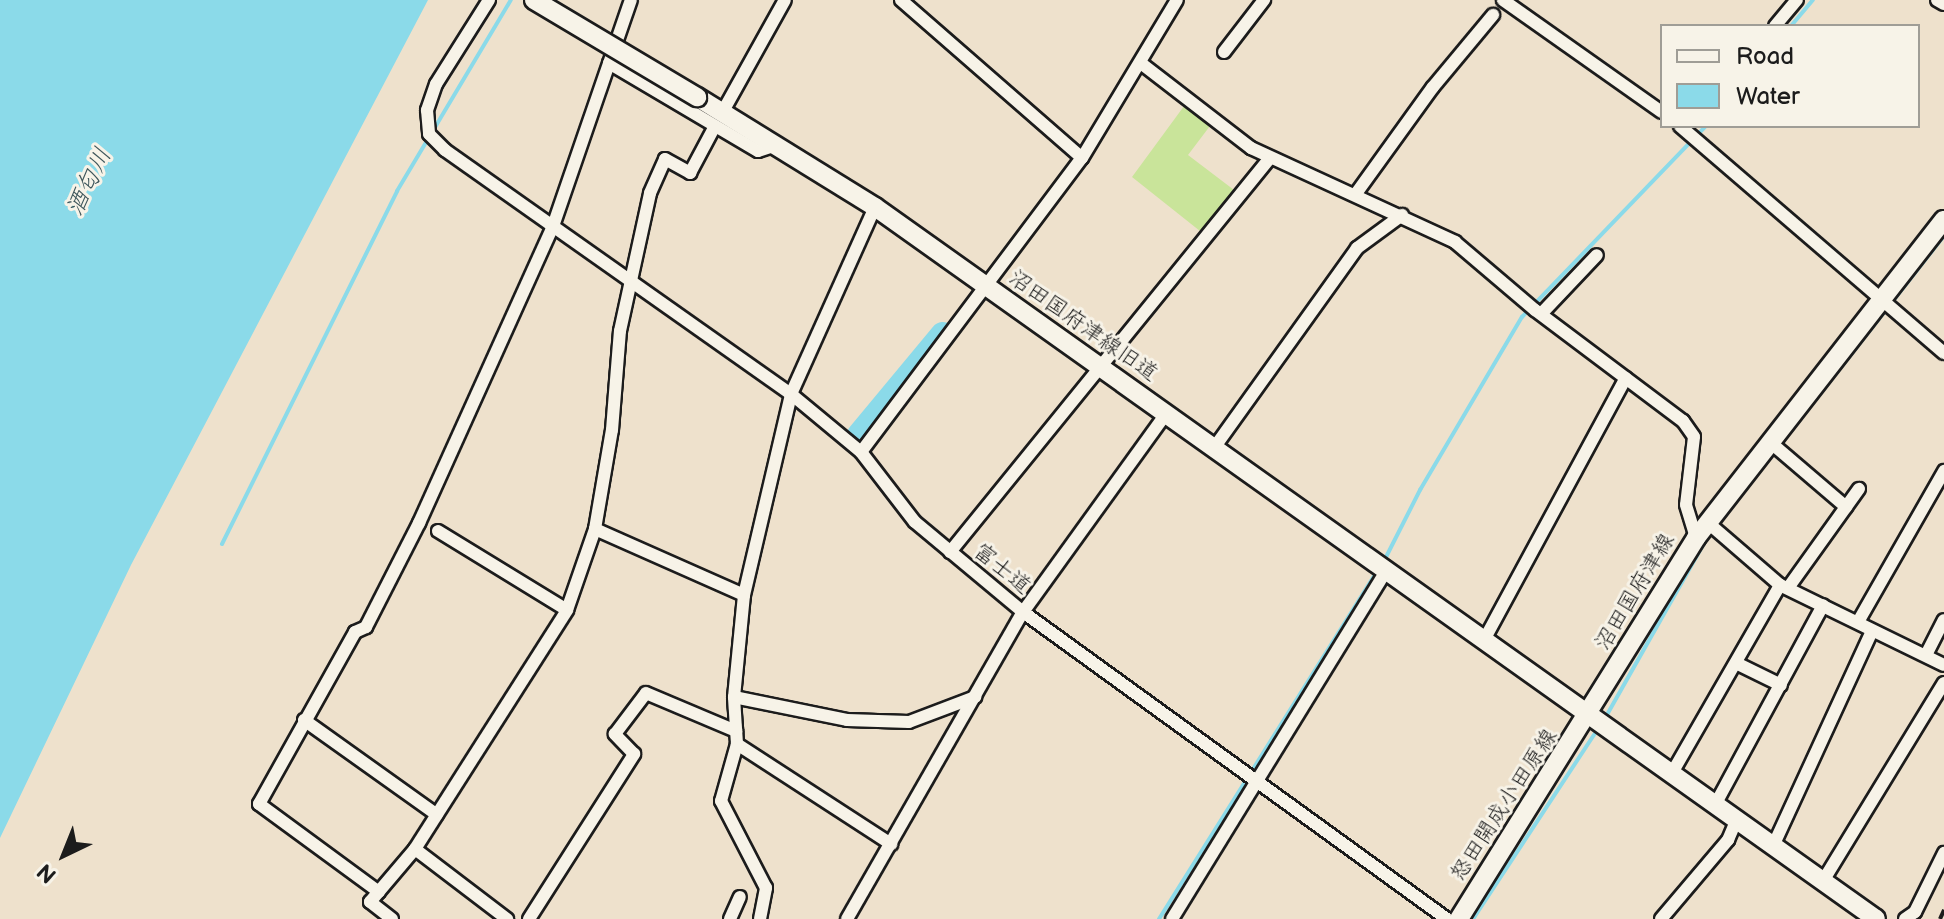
<!DOCTYPE html>
<meta charset="utf-8">
<style>
body{margin:0}
#map{position:relative;width:1944px;height:919px;overflow:hidden;background:#eee1cc;font-family:"Balsamiq Sans","Klee One",sans-serif}
div>[style]{position:absolute}
.green>*{inset:0;background:#c9e49a}
.water>*{inset:0;background:#8bdae9}
.stream>*{height:4px;margin:-2px;padding:0 2px;transform-origin:2px;border-radius:2px;background:#8bdae9}
.river>*{height:26px;margin:-13px;padding:0 13px;transform-origin:13px;border-radius:13px;background:#8bdae9}
.roads{filter:drop-shadow(2px 0 #1c1c1c) drop-shadow(-2px 0 #1c1c1c) drop-shadow(0 2px #1c1c1c) drop-shadow(0 -2px #1c1c1c)}
.street>*{height:12px;margin:-6px;padding:0 6px;transform-origin:6px;border-radius:6px;background:#f7f3e8}
.secondary>*{height:18px;margin:-9px;padding:0 9px;transform-origin:9px;border-radius:9px;background:#f7f3e8}
.rail>*{height:4px;margin-top:-2px;transform-origin:0;background:repeating-linear-gradient(90deg,#1c1c1c 0 12px,transparent 0 18px)}
.bridges{filter:drop-shadow(2px 0 #1c1c1c) drop-shadow(-2px 0 #1c1c1c) drop-shadow(0 2px #1c1c1c) drop-shadow(0 -2px #1c1c1c)}
.secondary-bridge>*{height:18px;margin:-9px;padding:0 9px;transform-origin:9px;border-radius:9px;background:#f7f3e8}
span{translate:-50% -50%;white-space:nowrap;text-align:center;line-height:1.15;-webkit-text-stroke:6px #f7f3e8;paint-order:stroke}
.street-label{font-size:22px;color:#1c1c1c}
.water-label{font-size:24px;color:#3d555a;font-style:italic}
.legend{position:absolute;left:1660px;top:24px;width:260px;height:104px;box-sizing:border-box;background:#f7f3e8;border:2px solid #9f9d96;margin:0;padding:10px 14px;list-style:none;font-size:24px;color:#1c1c1c}
.legend li{display:flex;align-items:center;gap:16px;height:40px}
.legend b{width:40px;border:2px solid #9f9d96}
.north{position:absolute;left:24px;top:815px;width:80px;height:80px;-webkit-text-stroke:6px #f7f3e8;paint-order:stroke;rotate:223deg;font-size:22px;font-weight:700;line-height:32px;text-align:center;color:#1c1c1c}
.north::after{content:'';display:block;margin:auto;width:28px;height:36px;background:#1c1c1c;clip-path:polygon(50% 0,100% 100%,50% 72%,0 100%)}
</style>
<div id="map">
<div class="green">
<i style="clip-path:polygon(1187px 102px,1213px 122px,1188px 155px,1238px 193px,1205px 235px,1132px 177px)"></i>
</div>
<div class="water">
<i style="clip-path:polygon(0 0,428px 0,131px 565px,0 838px)"></i>
</div>
<div class="stream">
<i style="left:1791px;top:26px;width:34px;rotate:-50deg"></i>
<i style="left:222px;top:544px;width:394px;rotate:-63.6deg"></i>
<i style="left:397px;top:191px;width:222px;rotate:-59.2deg"></i>
<i style="left:1384px;top:561px;width:80px;rotate:-63.1deg"></i>
<i style="left:1420px;top:490px;width:201px;rotate:-59.5deg"></i>
<i style="left:1522px;top:317px;width:265px;rotate:-46.1deg"></i>
<i style="left:1604px;top:720px;width:209px;rotate:-60.5deg"></i>
<i style="left:1707px;top:538px;width:384px;rotate:-51.9deg"></i>
<i style="left:1159px;top:919px;width:410px;rotate:-57.9deg"></i>
<i style="left:1473px;top:919px;width:230px;rotate:-56.7deg"></i>
</div>
<div class="river">
<i style="left:860px;top:435px;width:130px;rotate:-50.3deg"></i>
</div>
<div class="roads">
<div class="street">
<i style="left:489px;top:0;width:99px;rotate:122.2deg"></i>
<i style="left:436px;top:84px;width:28px;rotate:109deg"></i>
<i style="left:427px;top:110px;width:24px;rotate:85deg"></i>
<i style="left:429px;top:134px;width:23px;rotate:45deg"></i>
<i style="left:445px;top:150px;width:423px;rotate:35.2deg"></i>
<i style="left:791px;top:394px;width:91px;rotate:39.6deg"></i>
<i style="left:861px;top:452px;width:88px;rotate:52.4deg"></i>
<i style="left:915px;top:522px;width:141px;rotate:39.8deg"></i>
<i style="left:1023px;top:612px;width:523px;rotate:35.91deg"></i>
<i style="left:901px;top:0;width:240px;rotate:41.1deg"></i>
<i style="left:1503px;top:0;width:194px;rotate:35.2deg"></i>
<i style="left:1937px;top:0;width:8px;rotate:30deg"></i>
<i style="left:1775px;top:26px;width:34px;rotate:-50deg"></i>
<i style="left:1224px;top:52px;width:66px;rotate:-52.4deg"></i>
<i style="left:609px;top:63px;width:173px;rotate:30.6deg"></i>
<i style="left:758px;top:151px;width:20px;rotate:-18deg"></i>
<i style="left:1142px;top:64px;width:138px;rotate:37.6deg"></i>
<i style="left:1251px;top:148px;width:225px;rotate:24.7deg"></i>
<i style="left:1455px;top:242px;width:105px;rotate:40.4deg"></i>
<i style="left:1535px;top:310px;width:185px;rotate:36.9deg"></i>
<i style="left:1683px;top:421px;width:19px;rotate:55deg"></i>
<i style="left:1694px;top:437px;width:68px;rotate:96.7deg"></i>
<i style="left:1686px;top:505px;width:34px;rotate:73deg"></i>
<i style="left:722px;top:113px;width:129px;rotate:-60.9deg"></i>
<i style="left:1680px;top:126px;width:348px;rotate:40.7deg"></i>
<i style="left:1355px;top:195px;width:133px;rotate:-54.2deg"></i>
<i style="left:1433px;top:87px;width:94px;rotate:-50.2deg"></i>
<i style="left:1541px;top:314px;width:81px;rotate:-46.5deg"></i>
<i style="left:1770px;top:442px;width:100px;rotate:40.5deg"></i>
<i style="left:1214px;top:448px;width:246px;rotate:-54.4deg"></i>
<i style="left:1357px;top:248px;width:56px;rotate:-36.3deg"></i>
<i style="left:861px;top:452px;width:368px;rotate:-53.1deg"></i>
<i style="left:1082px;top:158px;width:184px;rotate:-59deg"></i>
<i style="left:1707px;top:522px;width:96px;rotate:40.8deg"></i>
<i style="left:1780px;top:585px;width:182px;rotate:26deg"></i>
<i style="left:595px;top:529px;width:163px;rotate:23.9deg"></i>
<i style="left:438px;top:531px;width:151px;rotate:31.5deg"></i>
<i style="left:950px;top:552px;width:508px;rotate:-50.92deg"></i>
<i style="left:1788px;top:588px;width:122px;rotate:-54.4deg"></i>
<i style="left:1858px;top:622px;width:174px;rotate:-60.3deg"></i>
<i style="left:1483px;top:642px;width:300px;rotate:-61.6deg"></i>
<i style="left:1926px;top:655px;width:39px;rotate:-63deg"></i>
<i style="left:1736px;top:663px;width:50px;rotate:26.1deg"></i>
<i style="left:734px;top:697px;width:115px;rotate:11.5deg"></i>
<i style="left:847px;top:720px;width:62px;rotate:1.8deg"></i>
<i style="left:909px;top:722px;width:71px;rotate:-20.7deg"></i>
<i style="left:304px;top:720px;width:163px;rotate:35.5deg"></i>
<i style="left:737px;top:744px;width:184px;rotate:33deg"></i>
<i style="left:1672px;top:773px;width:217px;rotate:-60.1deg"></i>
<i style="left:1715px;top:805px;width:227px;rotate:-61.6deg"></i>
<i style="left:1774px;top:844px;width:234px;rotate:-65.3deg"></i>
<i style="left:415px;top:849px;width:116px;rotate:37.3deg"></i>
<i style="left:1823px;top:881px;width:232px;rotate:-58.6deg"></i>
<i style="left:379px;top:892px;width:149px;rotate:-143.7deg"></i>
<i style="left:259px;top:804px;width:197px;rotate:-60.8deg"></i>
<i style="left:355px;top:632px;width:12px;rotate:-24deg"></i>
<i style="left:366px;top:627px;width:117px;rotate:-63deg"></i>
<i style="left:419px;top:523px;width:323px;rotate:-65.7deg"></i>
<i style="left:552px;top:229px;width:242px;rotate:-71deg"></i>
<i style="left:392px;top:919px;width:28px;rotate:-142deg"></i>
<i style="left:370px;top:902px;width:70px;rotate:-49.7deg"></i>
<i style="left:415px;top:849px;width:283px;rotate:-57.5deg"></i>
<i style="left:567px;top:610px;width:86px;rotate:-70.9deg"></i>
<i style="left:595px;top:529px;width:100px;rotate:-80.3deg"></i>
<i style="left:612px;top:430px;width:99px;rotate:-85.4deg"></i>
<i style="left:620px;top:331px;width:141px;rotate:-77.7deg"></i>
<i style="left:650px;top:193px;width:37px;rotate:-66deg"></i>
<i style="left:665px;top:159px;width:29px;rotate:29deg"></i>
<i style="left:690px;top:173px;width:53px;rotate:-62deg"></i>
<i style="left:529px;top:919px;width:196px;rotate:-57.5deg"></i>
<i style="left:634px;top:754px;width:28px;rotate:-134deg"></i>
<i style="left:615px;top:734px;width:51px;rotate:-52.9deg"></i>
<i style="left:646px;top:693px;width:98px;rotate:22.9deg"></i>
<i style="left:730px;top:919px;width:24px;rotate:-66deg"></i>
<i style="left:760px;top:919px;width:32px;rotate:-79deg"></i>
<i style="left:766px;top:888px;width:98px;rotate:-117.3deg"></i>
<i style="left:721px;top:801px;width:59px;rotate:-74.3deg"></i>
<i style="left:737px;top:744px;width:47px;rotate:-93.7deg"></i>
<i style="left:734px;top:697px;width:102px;rotate:-84.4deg"></i>
<i style="left:744px;top:595px;width:206px;rotate:-76.8deg"></i>
<i style="left:791px;top:394px;width:205px;rotate:-65.8deg"></i>
<i style="left:847px;top:919px;width:354px;rotate:-60.2deg"></i>
<i style="left:1023px;top:612px;width:244px;rotate:-54.2deg"></i>
<i style="left:1172px;top:919px;width:410px;rotate:-58.4deg"></i>
<i style="left:1661px;top:919px;width:104px;rotate:-49.7deg"></i>
<i style="left:1728px;top:840px;width:23px;rotate:-67deg"></i>
<i style="left:1905px;top:919px;width:12px;rotate:-35deg"></i>
<i style="left:1915px;top:912px;width:66px;rotate:-63.8deg"></i>
</div>
<div class="secondary">
<i style="left:697px;top:97px;width:209px;rotate:31.7deg"></i>
<i style="left:875px;top:207px;width:1228px;rotate:35.42deg"></i>
<i style="left:1459px;top:919px;width:449px;rotate:-58.1deg"></i>
<i style="left:1696px;top:538px;width:403px;rotate:-52.1deg"></i>
</div>
</div>
<div class="rail">
<i style="left:1940px;top:919px;width:10px;rotate:-66deg"></i>
</div>
<div class="bridges">
<div class="secondary-bridge">
<i style="left:534px;top:0;width:190px;rotate:30.8deg"></i>
</div>
</div>
<div class="street-label">
<span style="left:1083px;top:326px;rotate:35deg">沼田国府津線旧道</span>
<span style="left:1002px;top:569px;rotate:39deg">富士道</span>
<span style="left:1635px;top:592px;rotate:-59deg">沼田国府津線</span>
<span style="left:1504px;top:805px;rotate:-57deg">怒田開成小田原線</span>
</div>
<div class="water-label">
<span style="left:89px;top:182px;rotate:-64deg">酒匂川</span>
</div>
<ul class="legend">
<li><b style="height:10px;background:#f7f3e8"></b>Road</li>
<li><b style="height:22px;background:#8bdae9"></b>Water</li>
</ul>
<div class="north">N</div>
</div>
